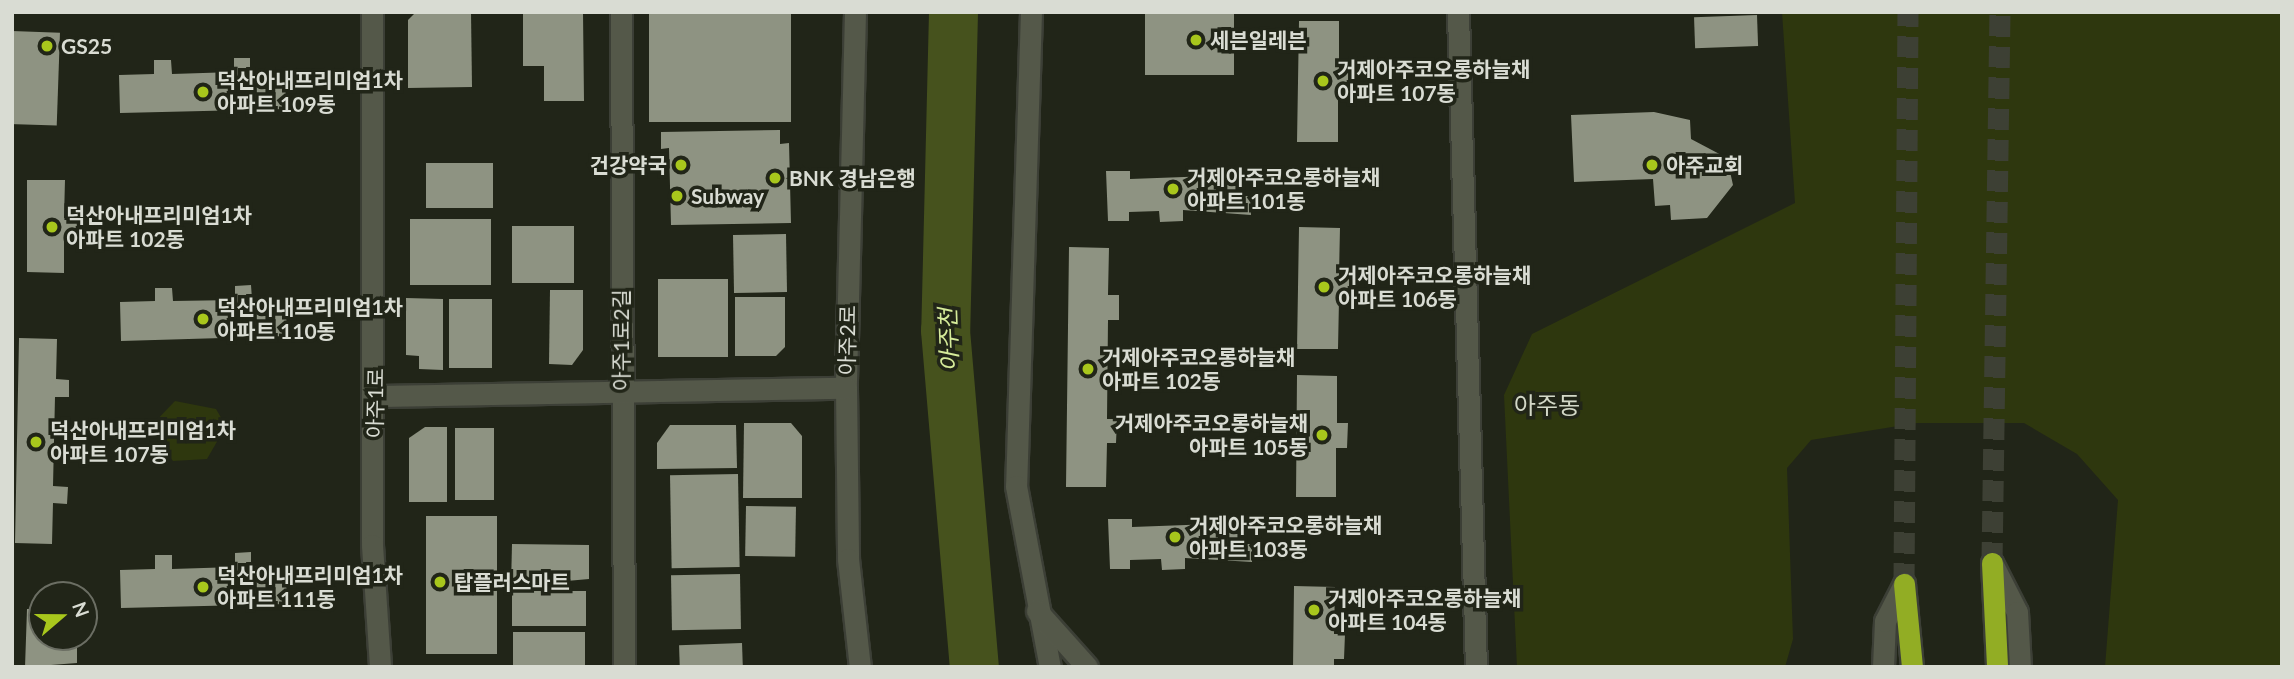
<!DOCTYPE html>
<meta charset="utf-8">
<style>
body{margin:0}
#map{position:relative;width:2294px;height:679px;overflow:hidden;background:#212518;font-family:Lato,"Noto Sans KR",sans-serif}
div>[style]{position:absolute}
.green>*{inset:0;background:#2e370e}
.river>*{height:49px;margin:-24.5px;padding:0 24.5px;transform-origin:24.5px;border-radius:24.5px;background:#46521d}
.building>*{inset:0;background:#8e9382;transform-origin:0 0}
.highway-tunnel>*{height:21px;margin-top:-10.5px;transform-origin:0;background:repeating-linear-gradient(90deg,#3d4034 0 21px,transparent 0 31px)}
.roads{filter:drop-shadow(2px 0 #3c3f36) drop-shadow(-2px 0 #3c3f36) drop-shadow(0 2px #3c3f36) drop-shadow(0 -2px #3c3f36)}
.minor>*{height:21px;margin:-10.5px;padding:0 10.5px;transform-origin:10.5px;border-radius:10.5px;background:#545849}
.highway>*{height:21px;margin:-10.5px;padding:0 10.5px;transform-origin:10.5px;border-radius:10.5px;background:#92ad24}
.dots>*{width:19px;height:19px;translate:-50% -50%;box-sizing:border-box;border:4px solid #212518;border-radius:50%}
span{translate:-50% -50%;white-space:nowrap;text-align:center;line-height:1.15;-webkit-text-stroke:7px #212518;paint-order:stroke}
.poi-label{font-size:21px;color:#d9dcd3;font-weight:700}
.left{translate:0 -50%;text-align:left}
.right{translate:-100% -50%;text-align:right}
.street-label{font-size:21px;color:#d9dcd3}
.water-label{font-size:23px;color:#d6ec9a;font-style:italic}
.quarter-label{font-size:24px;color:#d3d8c7}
.frame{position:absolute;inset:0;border:14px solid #d9dcd3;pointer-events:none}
.north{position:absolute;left:28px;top:581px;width:70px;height:70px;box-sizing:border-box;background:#212518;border:2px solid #6b6e63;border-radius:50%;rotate:70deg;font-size:19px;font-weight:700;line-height:28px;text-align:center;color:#d9dcd3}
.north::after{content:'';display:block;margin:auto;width:24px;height:32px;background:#a8c71c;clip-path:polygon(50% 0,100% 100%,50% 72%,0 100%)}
</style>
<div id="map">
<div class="green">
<i style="clip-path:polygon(1782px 12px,2282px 12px,2282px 667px,2105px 667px,2118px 500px,2077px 454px,2024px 423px,1917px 423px,1811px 440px,1787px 468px,1793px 639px,1785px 667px,1517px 667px,1504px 395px,1532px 334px,1795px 203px)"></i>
<i style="clip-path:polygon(175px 401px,216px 409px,226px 426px,207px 459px,173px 461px,149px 428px)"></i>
</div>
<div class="river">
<i style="left:953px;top:12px;width:318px;rotate:91.4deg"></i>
<i style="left:945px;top:330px;width:338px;rotate:85.1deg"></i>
</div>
<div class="building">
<i style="clip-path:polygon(416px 12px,471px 12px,472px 87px,408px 88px,408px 20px)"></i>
<i style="clip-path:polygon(523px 12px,583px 12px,584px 101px,544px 101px,544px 66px,523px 66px)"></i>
<i style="left:649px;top:12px;width:142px;height:110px"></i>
<i style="left:1145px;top:12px;width:89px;height:63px"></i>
<i style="left:1757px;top:15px;width:31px;height:63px;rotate:88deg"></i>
<i style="clip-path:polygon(1299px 21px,1339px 21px,1339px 68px,1349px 68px,1349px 94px,1338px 93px,1338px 142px,1297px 142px)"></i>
<i style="left:12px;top:31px;width:48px;height:93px;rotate:2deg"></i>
<i style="clip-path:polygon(234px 58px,250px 58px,250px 72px,285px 71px,286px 109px,120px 113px,119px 75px,154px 74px,154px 60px,171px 60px,172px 74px,234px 72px)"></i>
<i style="clip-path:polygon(1654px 112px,1690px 120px,1691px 139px,1727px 158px,1733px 185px,1707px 218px,1671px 220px,1670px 205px,1655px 206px,1653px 179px,1574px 182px,1571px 115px)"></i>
<i style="clip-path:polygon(780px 130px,780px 144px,789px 143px,791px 223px,671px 225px,669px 148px,661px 149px,661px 132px)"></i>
<i style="left:493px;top:163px;width:45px;height:67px;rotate:90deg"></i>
<i style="clip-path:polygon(1210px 168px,1231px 168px,1240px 196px,1250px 196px,1251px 215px,1183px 210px,1183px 221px,1160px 222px,1159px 211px,1129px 212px,1129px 221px,1108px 221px,1106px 171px,1130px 171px,1130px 179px,1211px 176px)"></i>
<i style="clip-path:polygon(27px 180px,65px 180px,64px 218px,78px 218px,78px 237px,64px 236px,64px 273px,27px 272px)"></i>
<i style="left:491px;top:219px;width:66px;height:81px;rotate:90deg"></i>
<i style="left:512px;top:226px;width:62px;height:57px"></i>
<i style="clip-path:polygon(1299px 227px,1340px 228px,1339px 275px,1350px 275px,1349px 300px,1339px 300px,1338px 349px,1297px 349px)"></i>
<i style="left:786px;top:234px;width:58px;height:53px;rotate:89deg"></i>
<i style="clip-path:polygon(1069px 247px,1109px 248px,1108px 295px,1119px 295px,1119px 320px,1108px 320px,1107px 419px,1117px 419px,1116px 443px,1107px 443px,1106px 487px,1066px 487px)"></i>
<i style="left:658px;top:279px;width:70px;height:78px"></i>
<i style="clip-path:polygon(251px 285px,252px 299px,286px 298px,287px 336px,121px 341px,120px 302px,155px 301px,155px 288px,172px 288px,173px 301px,235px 300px,235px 286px)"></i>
<i style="clip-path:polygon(550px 290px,583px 290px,583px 350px,572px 365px,549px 364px)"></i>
<i style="clip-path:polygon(735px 297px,785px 297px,785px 347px,776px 356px,735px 356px)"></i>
<i style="clip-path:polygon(406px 298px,443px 299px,443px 370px,419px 369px,419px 356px,406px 355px)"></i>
<i style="left:449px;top:299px;width:43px;height:69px"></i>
<i style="clip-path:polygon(19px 338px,57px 339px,56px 379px,69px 380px,69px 397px,55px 397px,53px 486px,68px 487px,67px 504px,53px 503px,52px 544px,15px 543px)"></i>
<i style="clip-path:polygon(1297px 375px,1337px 376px,1337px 423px,1348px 423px,1347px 448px,1336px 448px,1336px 497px,1296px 497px)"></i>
<i style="clip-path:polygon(744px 423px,791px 423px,802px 436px,802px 498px,743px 498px)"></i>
<i style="clip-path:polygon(670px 425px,736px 425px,737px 468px,657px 469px,657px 443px)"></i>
<i style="clip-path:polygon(425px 427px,447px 427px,447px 502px,409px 502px,409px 438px)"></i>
<i style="left:455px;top:428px;width:39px;height:72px"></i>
<i style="left:738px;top:474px;width:93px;height:68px;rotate:89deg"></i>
<i style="left:746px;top:506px;width:50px;height:50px;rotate:1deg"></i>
<i style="left:426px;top:516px;width:71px;height:138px"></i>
<i style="clip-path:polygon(1233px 516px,1242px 544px,1252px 544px,1252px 562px,1185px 558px,1185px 569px,1162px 570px,1161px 559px,1130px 560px,1130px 569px,1110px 569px,1108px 519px,1132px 519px,1132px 527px,1213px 524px,1212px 517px)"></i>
<i style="clip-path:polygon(512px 544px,589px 545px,589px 579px,511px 586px)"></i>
<i style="clip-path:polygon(251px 552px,251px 566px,286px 566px,287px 604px,121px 608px,120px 570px,155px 569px,155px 555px,172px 555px,172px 569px,235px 567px,235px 553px)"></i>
<i style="left:740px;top:574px;width:55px;height:69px;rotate:89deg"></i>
<i style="clip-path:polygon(1294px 586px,1335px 587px,1334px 634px,1345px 634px,1344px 659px,1334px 659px,1334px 667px,1293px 667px)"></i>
<i style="left:512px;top:591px;width:74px;height:35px"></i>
<i style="clip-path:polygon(27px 609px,42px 609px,42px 637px,64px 637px,64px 645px,77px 645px,77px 663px,25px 667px)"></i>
<i style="left:585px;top:632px;width:35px;height:72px;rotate:90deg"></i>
<i style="left:742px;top:643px;width:24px;height:63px;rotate:88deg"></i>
</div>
<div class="highway-tunnel">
<i style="left:1992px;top:563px;width:551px;rotate:-89.17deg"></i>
<i style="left:1904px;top:584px;width:572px;rotate:-89.6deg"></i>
</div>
<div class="roads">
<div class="minor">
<i style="left:372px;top:12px;width:533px;rotate:90deg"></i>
<i style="left:372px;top:545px;width:122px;rotate:86.2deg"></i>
<i style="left:621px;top:12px;width:655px;rotate:89.74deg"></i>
<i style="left:855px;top:12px;width:376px;rotate:91.4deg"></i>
<i style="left:846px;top:388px;width:171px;rotate:89.3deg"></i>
<i style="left:848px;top:559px;width:109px;rotate:83.7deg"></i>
<i style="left:1031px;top:12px;width:474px;rotate:91.8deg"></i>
<i style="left:1016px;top:486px;width:184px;rotate:79.4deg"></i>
<i style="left:1458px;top:12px;width:655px;rotate:88.43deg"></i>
<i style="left:376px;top:396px;width:470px;rotate:-1deg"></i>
<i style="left:1992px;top:563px;width:55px;rotate:63deg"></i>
<i style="left:2017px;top:612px;width:55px;rotate:86.9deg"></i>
<i style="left:1037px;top:611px;width:75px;rotate:48.2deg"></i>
<i style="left:1883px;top:667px;width:46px;rotate:-87.5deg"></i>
<i style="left:1885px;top:621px;width:42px;rotate:-62.8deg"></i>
</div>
<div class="highway">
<i style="left:1992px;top:563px;width:104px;rotate:87.2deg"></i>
<i style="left:1904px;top:584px;width:83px;rotate:84.5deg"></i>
</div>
</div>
<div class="dots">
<i style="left:1196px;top:40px;background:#a8c71c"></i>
<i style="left:47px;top:46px;background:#a8c71c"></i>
<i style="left:1323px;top:81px;background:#a8c71c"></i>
<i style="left:203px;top:92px;background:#a8c71c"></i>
<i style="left:681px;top:165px;background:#a8c71c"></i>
<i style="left:1652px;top:165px;background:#a8c71c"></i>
<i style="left:775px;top:178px;background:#a8c71c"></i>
<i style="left:1173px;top:189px;background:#a8c71c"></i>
<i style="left:677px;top:196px;background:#a8c71c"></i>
<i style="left:52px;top:227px;background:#a8c71c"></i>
<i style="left:1324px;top:287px;background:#a8c71c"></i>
<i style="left:203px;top:319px;background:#a8c71c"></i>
<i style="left:1088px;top:369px;background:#a8c71c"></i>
<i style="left:1322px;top:435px;background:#a8c71c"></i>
<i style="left:36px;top:442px;background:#a8c71c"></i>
<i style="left:1175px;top:537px;background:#a8c71c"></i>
<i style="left:440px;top:582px;background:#a8c71c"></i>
<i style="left:203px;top:587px;background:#a8c71c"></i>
<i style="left:1314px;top:610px;background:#a8c71c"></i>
</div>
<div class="poi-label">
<span class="left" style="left:1210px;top:40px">세븐일레븐</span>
<span class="left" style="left:61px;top:46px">GS25</span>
<span class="left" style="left:1337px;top:81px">거제아주코오롱하늘채<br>아파트 107동</span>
<span class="left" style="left:217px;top:92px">덕산아내프리미엄1차<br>아파트 109동</span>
<span class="right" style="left:667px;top:165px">건강약국</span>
<span class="left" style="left:1666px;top:165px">아주교회</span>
<span class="left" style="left:1187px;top:189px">거제아주코오롱하늘채<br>아파트 101동</span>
<span class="left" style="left:789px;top:178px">BNK 경남은행</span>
<span class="left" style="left:691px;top:196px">Subway</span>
<span class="left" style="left:66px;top:227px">덕산아내프리미엄1차<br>아파트 102동</span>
<span class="left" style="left:1338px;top:287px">거제아주코오롱하늘채<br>아파트 106동</span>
<span class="left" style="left:217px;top:319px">덕산아내프리미엄1차<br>아파트 110동</span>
<span class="left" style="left:1102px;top:369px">거제아주코오롱하늘채<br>아파트 102동</span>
<span class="right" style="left:1308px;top:435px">거제아주코오롱하늘채<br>아파트 105동</span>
<span class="left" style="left:50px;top:442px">덕산아내프리미엄1차<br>아파트 107동</span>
<span class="left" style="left:1189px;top:537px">거제아주코오롱하늘채<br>아파트 103동</span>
<span class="left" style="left:217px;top:587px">덕산아내프리미엄1차<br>아파트 111동</span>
<span class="left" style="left:454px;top:582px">탑플러스마트</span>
<span class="left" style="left:1328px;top:610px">거제아주코오롱하늘채<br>아파트 104동</span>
</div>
<div class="street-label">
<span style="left:621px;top:340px;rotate:-90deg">아주1로2길</span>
<span style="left:847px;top:340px;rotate:-89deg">아주2로</span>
<span style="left:375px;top:403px;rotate:-89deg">아주1로</span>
</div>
<div class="water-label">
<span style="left:948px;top:340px;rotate:-92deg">아주천</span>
</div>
<div class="quarter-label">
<span style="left:1547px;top:405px">아주동</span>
</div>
<div class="frame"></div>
<div class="north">N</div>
</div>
